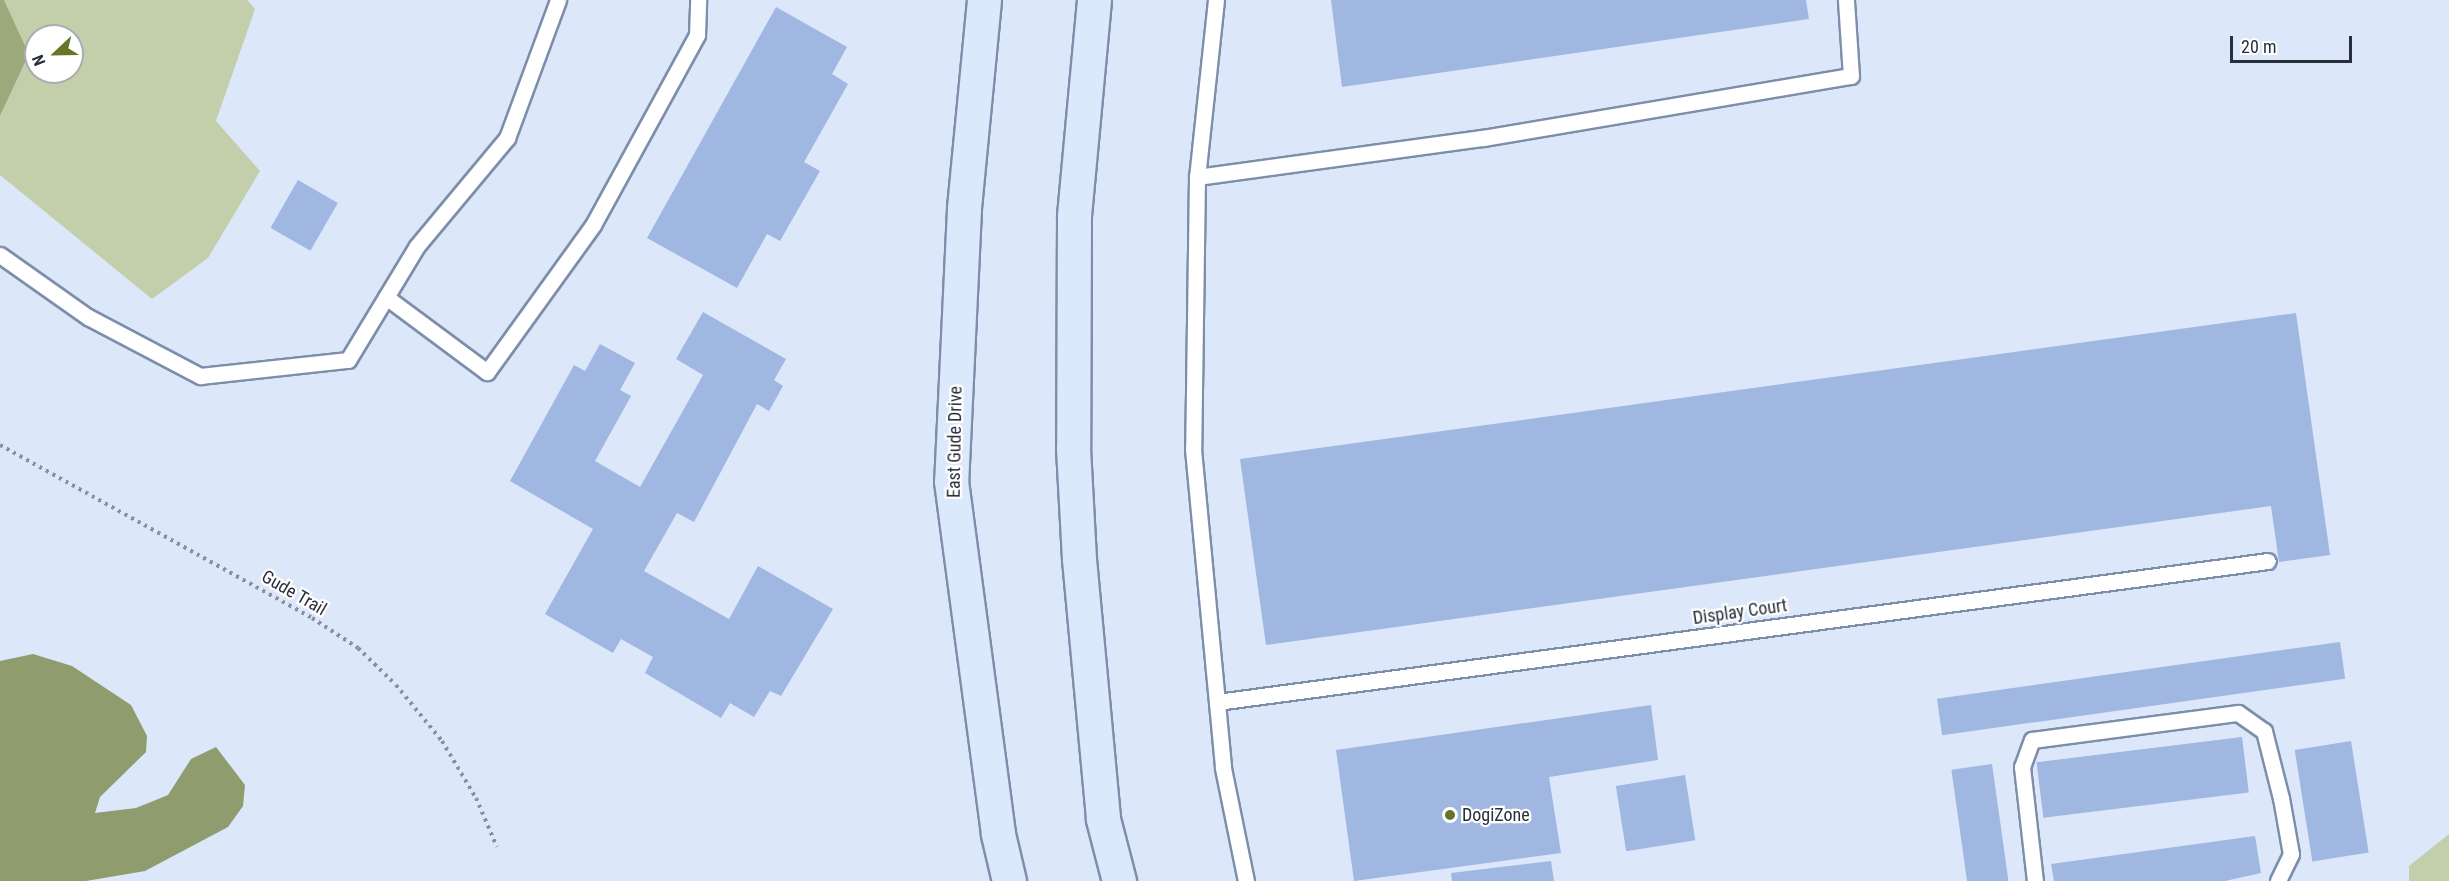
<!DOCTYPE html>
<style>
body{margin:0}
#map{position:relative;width:2449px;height:881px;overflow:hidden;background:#dce7fa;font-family:"Roboto Condensed",sans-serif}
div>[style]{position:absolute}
.green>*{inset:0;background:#c3ceaa}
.forest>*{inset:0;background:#9ba97b}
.water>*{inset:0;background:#8e9c6e}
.building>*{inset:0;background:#9fb7e1;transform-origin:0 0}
.path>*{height:4px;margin-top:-2px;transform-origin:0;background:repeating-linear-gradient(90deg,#8891a1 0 3px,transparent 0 7.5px)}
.roads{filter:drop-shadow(2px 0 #7d8eab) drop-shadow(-2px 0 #7d8eab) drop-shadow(0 2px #7d8eab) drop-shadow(0 -2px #7d8eab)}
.service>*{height:15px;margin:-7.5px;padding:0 7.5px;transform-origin:7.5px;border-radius:7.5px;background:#fff}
.secondary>*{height:33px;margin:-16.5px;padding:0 16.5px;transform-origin:16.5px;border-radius:16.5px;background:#dce8fc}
.dots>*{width:16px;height:16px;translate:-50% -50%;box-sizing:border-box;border:3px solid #fff;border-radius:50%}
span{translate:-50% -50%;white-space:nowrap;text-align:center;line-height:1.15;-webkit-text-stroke:4.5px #fff;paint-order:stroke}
.street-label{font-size:18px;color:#282f3b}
.poi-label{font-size:18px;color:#282f3b}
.left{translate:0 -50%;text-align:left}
.north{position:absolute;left:24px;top:24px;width:60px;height:60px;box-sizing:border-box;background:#fff;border:2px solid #a9acb1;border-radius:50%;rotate:248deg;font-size:16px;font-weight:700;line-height:24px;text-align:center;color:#282f3b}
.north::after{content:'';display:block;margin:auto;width:21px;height:27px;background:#637727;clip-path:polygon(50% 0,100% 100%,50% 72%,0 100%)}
.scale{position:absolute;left:2230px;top:36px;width:122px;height:27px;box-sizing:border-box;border:3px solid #282f3b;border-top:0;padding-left:8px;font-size:18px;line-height:21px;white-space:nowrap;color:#282f3b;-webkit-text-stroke:4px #fff;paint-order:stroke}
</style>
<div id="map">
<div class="green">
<i style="clip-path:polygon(evenodd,4px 0,247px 0,255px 9px,216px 121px,260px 171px,208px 258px,152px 299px,0 175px,0 116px,29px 54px,4px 0,36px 36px,72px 36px,72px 72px,36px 72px,36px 36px)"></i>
<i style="clip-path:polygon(2449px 834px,2449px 881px,2409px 881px,2409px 866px)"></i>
</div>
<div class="forest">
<i style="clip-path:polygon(0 0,4px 0,29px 54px,0 116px)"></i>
</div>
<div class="water">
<i style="clip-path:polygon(33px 654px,72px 666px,131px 705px,147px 736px,146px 752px,100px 797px,95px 813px,136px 808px,168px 795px,191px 759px,216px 747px,245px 785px,243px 806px,228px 827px,145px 871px,86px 881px,0 881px,0 661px)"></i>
</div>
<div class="building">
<i style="clip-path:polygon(1331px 0,1806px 0,1809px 19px,1342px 87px)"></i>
<i style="clip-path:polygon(776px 7px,847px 47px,832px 74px,848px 84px,804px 162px,820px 171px,780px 241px,767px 234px,737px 288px,647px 238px)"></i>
<i style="left:298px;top:180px;width:46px;height:55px;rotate:30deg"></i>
<i style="clip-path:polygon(703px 312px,786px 359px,774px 380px,783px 386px,769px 411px,757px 404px,694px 522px,677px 513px,644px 571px,729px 619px,758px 566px,833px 609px,781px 696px,770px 691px,754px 717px,730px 703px,721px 718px,645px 673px,653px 657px,621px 639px,613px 653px,545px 614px,593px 529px,510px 481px,574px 365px,585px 371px,600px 344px,635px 363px,620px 390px,631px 396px,595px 461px,640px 487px,703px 375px,676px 359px)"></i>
<i style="clip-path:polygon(2296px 313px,2330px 555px,2279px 562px,2271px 506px,1266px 645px,1240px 459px)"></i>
<i style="left:2340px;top:642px;width:37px;height:407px;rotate:82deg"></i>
<i style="clip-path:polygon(1651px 705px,1658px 760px,1549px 777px,1561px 853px,1354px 881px,1336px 750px)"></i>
<i style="left:2242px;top:737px;width:56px;height:207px;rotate:83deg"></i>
<i style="left:2351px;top:741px;width:113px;height:57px;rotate:81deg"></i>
<i style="left:1992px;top:764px;width:118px;height:41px;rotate:82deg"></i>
<i style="left:1685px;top:775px;width:66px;height:70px;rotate:81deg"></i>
<i style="clip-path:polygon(2255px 836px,2261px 873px,2225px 881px,2054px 881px,2051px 864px)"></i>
<i style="clip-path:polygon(1551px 861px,1554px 881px,1452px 881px,1451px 873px)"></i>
</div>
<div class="path">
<i style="left:0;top:445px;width:357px;rotate:29deg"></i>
<i style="left:312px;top:618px;width:55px;rotate:33.1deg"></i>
<i style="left:358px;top:648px;width:53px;rotate:44.2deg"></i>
<i style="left:396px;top:685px;width:72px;rotate:50.6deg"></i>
<i style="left:442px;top:741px;width:66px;rotate:59.2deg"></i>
<i style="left:476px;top:798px;width:53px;rotate:66.8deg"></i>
</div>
<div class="roads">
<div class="service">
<i style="left:1216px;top:0;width:178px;rotate:96.1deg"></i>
<i style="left:1197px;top:177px;width:272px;rotate:90.8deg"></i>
<i style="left:1193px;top:449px;width:320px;rotate:84.6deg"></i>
<i style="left:1223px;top:768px;width:115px;rotate:78.5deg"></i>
<i style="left:1197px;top:177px;width:289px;rotate:-7.8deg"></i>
<i style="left:1483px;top:138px;width:373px;rotate:-9.6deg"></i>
<i style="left:1851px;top:76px;width:76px;rotate:-93.8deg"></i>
<i style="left:0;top:255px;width:108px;rotate:35.2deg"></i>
<i style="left:88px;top:317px;width:127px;rotate:27.8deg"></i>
<i style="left:200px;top:376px;width:149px;rotate:-6.2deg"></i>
<i style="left:348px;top:360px;width:133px;rotate:-58.8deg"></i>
<i style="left:417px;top:246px;width:141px;rotate:-50.2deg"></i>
<i style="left:507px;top:138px;width:147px;rotate:-69.7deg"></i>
<i style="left:386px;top:297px;width:126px;rotate:36.6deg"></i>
<i style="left:487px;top:372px;width:181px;rotate:-54.2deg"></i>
<i style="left:593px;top:225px;width:217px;rotate:-61.3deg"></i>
<i style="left:697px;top:35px;width:35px;rotate:-88deg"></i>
<i style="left:1217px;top:702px;width:1060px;rotate:-7.64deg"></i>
<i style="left:2035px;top:881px;width:115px;rotate:-96.5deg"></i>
<i style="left:2022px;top:767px;width:29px;rotate:-70deg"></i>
<i style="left:2032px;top:740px;width:208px;rotate:-7.5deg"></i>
<i style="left:2238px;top:713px;width:32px;rotate:35deg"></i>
<i style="left:2264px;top:731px;width:69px;rotate:75.8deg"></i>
<i style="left:2281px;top:798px;width:57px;rotate:79.9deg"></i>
<i style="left:2291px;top:854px;width:30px;rotate:116deg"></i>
</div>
<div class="secondary">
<i style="left:984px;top:0;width:210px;rotate:95.5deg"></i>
<i style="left:964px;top:209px;width:272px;rotate:92.7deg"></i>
<i style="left:951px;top:481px;width:356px;rotate:82.4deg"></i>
<i style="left:998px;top:834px;width:48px;rotate:76.8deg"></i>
<i style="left:1094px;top:0;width:218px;rotate:95.3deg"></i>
<i style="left:1074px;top:217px;width:231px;rotate:90.2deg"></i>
<i style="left:1073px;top:448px;width:111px;rotate:86.9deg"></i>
<i style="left:1079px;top:559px;width:261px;rotate:84.7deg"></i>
<i style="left:1103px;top:819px;width:64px;rotate:75.5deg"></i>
</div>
</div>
<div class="dots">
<i style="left:1450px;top:815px;background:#637727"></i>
</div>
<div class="street-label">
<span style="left:955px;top:442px;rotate:-89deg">East Gude Drive</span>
<span style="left:294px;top:593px;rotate:30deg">Gude Trail</span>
<span style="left:1740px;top:612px;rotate:-8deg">Display Court</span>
</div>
<div class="poi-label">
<span class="left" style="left:1462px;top:815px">DogiZone</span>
</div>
<div class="north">N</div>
<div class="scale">20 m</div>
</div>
